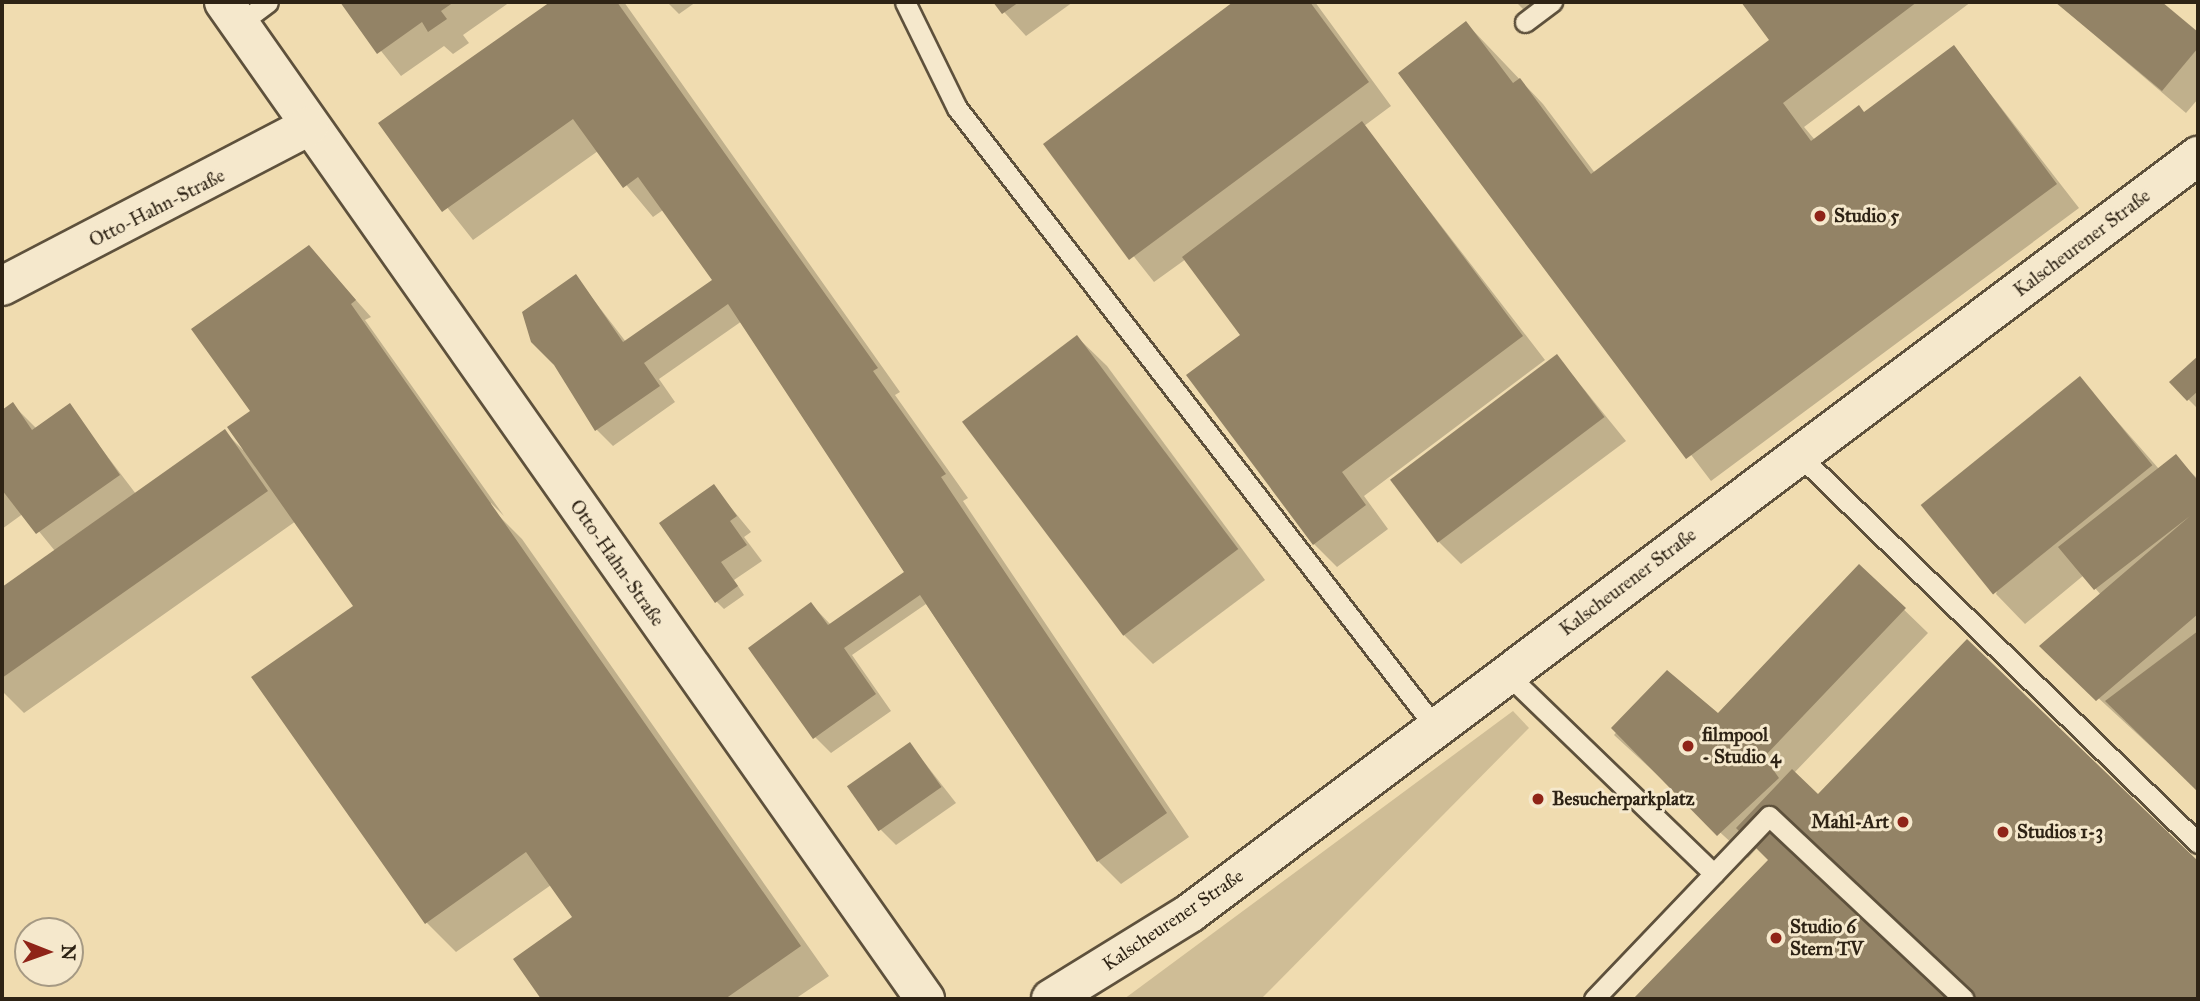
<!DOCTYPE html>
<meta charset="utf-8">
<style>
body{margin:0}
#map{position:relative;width:2200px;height:1001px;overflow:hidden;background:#f0dcb0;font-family:"IM FELL Great Primer",serif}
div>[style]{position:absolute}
.green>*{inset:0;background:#cfbd96}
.shadow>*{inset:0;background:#0003}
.building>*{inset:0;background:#938366;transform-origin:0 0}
.roads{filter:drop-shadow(2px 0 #5e513c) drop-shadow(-2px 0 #5e513c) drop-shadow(0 2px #5e513c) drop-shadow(0 -2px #5e513c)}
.lane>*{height:19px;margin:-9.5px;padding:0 9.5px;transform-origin:9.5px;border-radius:9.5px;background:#f5e8cc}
.street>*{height:38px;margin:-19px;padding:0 19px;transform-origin:19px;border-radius:19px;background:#f5e8cc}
.dots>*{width:19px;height:19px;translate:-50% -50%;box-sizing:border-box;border:4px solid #f5e8cc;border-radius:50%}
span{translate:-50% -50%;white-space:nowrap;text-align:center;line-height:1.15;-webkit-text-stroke:6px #f5e8cc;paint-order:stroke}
.street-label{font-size:19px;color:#2e2315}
.poi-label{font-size:19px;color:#2e2315;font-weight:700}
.left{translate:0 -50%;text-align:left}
.right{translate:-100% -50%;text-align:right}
.frame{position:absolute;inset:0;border:4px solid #2e2315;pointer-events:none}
.north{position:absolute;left:14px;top:917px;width:70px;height:70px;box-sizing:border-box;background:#f5e8cc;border:2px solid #a59983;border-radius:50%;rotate:91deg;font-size:19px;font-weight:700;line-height:28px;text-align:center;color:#2e2315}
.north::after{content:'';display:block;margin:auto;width:24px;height:32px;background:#8f2418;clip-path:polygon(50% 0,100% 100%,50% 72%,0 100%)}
</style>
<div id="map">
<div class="green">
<i style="clip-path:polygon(1513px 711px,1529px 728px,1261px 999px,1124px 999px)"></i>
</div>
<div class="shadow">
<i style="clip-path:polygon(342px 2px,510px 2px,463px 35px,469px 43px,453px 54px,444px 46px,401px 76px)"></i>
<i style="clip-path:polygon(553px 2px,624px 2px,900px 392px,895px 395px,968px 498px,963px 501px,1189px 837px,1121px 884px,1098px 861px,926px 604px,852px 655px,891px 711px,831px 753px,815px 737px,811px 604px,831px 625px,910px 581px,742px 321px,659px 379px,675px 402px,613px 446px,597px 430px,556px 364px,576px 277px,626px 342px,713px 280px,663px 210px,653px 217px,598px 151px,473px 240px,381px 124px)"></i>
<i style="clip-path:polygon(667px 2px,696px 2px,679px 14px)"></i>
<i style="clip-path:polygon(995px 2px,1073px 2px,1026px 36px)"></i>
<i style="clip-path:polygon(1236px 2px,1315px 2px,1391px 106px,1364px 126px,1545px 360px,1364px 496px,1388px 529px,1337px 567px,1314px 544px,1242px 335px,1186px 259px,1154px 282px,1045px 144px)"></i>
<i style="clip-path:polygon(1516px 2px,1540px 2px,1526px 12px)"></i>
<i style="clip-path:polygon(1743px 2px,1971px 2px,1804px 127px,1815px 140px,1865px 114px,1954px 47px,2079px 208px,1711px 481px,1400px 73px,1466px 23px,1543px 104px,1595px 173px,1772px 40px)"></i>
<i style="clip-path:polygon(2056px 2px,2159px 2px,2198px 35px,2198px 99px,2186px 113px)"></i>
<i style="clip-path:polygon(309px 247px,371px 317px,365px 320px,504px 516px,491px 503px,491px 508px,522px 539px,829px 976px,795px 999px,543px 999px,515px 959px,574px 918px,551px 885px,456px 952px,427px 923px,253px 677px,355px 606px,296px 521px,24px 713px,2px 691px,2px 589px,55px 551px,24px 513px,2px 529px,2px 412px,13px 405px,37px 429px,69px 406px,136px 494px,225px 432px,243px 450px)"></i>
<i style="clip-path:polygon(1077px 337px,1107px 366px,1265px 580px,1153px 664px,1123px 634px)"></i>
<i style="clip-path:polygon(1557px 356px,1626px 441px,1461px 564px,1438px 541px)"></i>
<i style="clip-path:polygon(2198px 358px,2198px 409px,2171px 382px)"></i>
<i style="clip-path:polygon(2080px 379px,2159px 469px,2175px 457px,2198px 479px,2198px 790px,2042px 646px,2101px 595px,2084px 575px,2025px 624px,1996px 594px)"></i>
<i style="clip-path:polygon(714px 487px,751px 532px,744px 537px,762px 561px,734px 580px,744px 595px,724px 609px,717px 602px)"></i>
<i style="clip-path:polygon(1859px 566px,1928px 633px,1794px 773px,1818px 796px,1967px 642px,2198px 863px,2198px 999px,1636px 999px,1768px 863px,1779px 869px,1758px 847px,1748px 858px,1614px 735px,1667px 673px,1718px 715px)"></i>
<i style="clip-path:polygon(910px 744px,956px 803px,896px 845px,880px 829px)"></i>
</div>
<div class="building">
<i style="clip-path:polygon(340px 2px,454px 2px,441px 11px,447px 19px,428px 32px,422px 22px,377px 54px)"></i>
<i style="clip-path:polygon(550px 2px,617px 2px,878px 368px,873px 371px,946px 474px,941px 477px,1167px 813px,1097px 862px,920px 595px,844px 648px,876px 694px,813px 739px,748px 648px,811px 602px,828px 625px,904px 572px,728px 304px,644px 363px,660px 386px,595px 431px,554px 365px,531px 342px,522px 312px,576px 274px,623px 342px,712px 280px,638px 177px,623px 188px,573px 119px,442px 212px,378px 123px)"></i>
<i style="clip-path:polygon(993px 2px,1019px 2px,1002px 14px)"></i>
<i style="clip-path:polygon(1233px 2px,1310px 2px,1369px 82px,1129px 260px,1043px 144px)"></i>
<i style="clip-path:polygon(1741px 2px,1917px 2px,1783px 103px,1811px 141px,1859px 105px,1864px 112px,1954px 45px,2057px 184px,1686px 459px,1398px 73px,1466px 21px,1513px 83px,1520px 78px,1591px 174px,1769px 40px)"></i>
<i style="clip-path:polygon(2055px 2px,2162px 2px,2198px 32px,2198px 48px,2162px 91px)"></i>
<i style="clip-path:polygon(1362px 121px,1523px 336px,1342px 472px,1366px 505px,1313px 545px,1186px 375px,1240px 335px,1182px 257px)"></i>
<i style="clip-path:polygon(309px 245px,356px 300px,351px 304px,801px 946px,725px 999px,541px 999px,513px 959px,572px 917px,526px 852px,425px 924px,251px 677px,353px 606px,227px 427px,250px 411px,191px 329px)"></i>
<i style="left:1077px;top:335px;width:268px;height:144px;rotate:53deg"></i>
<i style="left:1557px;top:354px;width:79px;height:209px;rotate:53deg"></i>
<i style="clip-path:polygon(2198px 356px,2198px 391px,2187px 401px,2169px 382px)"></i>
<i style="left:2080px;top:376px;width:115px;height:205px;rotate:51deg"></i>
<i style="clip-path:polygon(13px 402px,32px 430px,70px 403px,120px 475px,36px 534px,2px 490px,2px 410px)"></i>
<i style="clip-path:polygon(225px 429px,268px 491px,2px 678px,2px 587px)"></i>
<i style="clip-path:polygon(2176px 454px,2198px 481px,2198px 614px,2096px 701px,2039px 646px,2190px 516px,2094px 590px,2058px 547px)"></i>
<i style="clip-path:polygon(714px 484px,737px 516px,730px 521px,747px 545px,721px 562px,738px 586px,715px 603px,659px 523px)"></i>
<i style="clip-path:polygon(1859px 564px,1906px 608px,1764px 757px,1779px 778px,1717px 836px,1611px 728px,1667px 670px,1718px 713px)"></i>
<i style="clip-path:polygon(2198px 631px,2198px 792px,2105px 701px)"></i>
<i style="clip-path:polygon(1967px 639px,2198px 861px,2198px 999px,1633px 999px,1768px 860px,1736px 828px,1792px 769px,1818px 794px)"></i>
<i style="left:910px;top:742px;width:55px;height:77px;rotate:55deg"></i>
</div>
<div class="roads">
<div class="lane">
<i style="left:905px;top:2px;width:118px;rotate:63.9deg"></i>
<i style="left:957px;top:108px;width:782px;rotate:52.32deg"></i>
<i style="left:1525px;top:22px;width:34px;rotate:-37deg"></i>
<i style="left:239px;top:24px;width:36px;rotate:-37deg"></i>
<i style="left:1798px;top:454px;width:558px;rotate:44.2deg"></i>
<i style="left:1506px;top:673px;width:289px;rotate:44deg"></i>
<i style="left:1594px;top:999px;width:253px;rotate:-46.3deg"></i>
<i style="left:1769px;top:816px;width:267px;rotate:43.2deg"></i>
</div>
<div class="street">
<i style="left:224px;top:2px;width:1219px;rotate:54.89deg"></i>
<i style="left:2px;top:286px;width:346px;rotate:-27.5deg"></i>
<i style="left:1051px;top:999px;width:163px;rotate:-31.7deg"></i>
<i style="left:1190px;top:913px;width:1261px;rotate:-36.91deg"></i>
</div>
</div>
<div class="dots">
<i style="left:1820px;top:216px;background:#8f2418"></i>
<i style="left:1688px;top:746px;background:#8f2418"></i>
<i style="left:1538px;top:799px;background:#8f2418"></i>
<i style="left:1903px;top:822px;background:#8f2418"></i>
<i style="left:2003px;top:832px;background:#8f2418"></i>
<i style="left:1776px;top:938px;background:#8f2418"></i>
</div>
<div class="street-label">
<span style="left:157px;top:208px;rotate:-27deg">Otto-Hahn-Straße</span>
<span style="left:2082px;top:243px;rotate:-37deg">Kalscheurener Straße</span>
<span style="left:617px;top:563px;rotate:55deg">Otto-Hahn-Straße</span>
<span style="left:1628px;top:582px;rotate:-37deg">Kalscheurener Straße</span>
<span style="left:1173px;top:920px;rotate:-34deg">Kalscheurener Straße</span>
</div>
<div class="poi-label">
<span class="left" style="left:1834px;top:216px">Studio 5</span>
<span class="left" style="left:1702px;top:746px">filmpool<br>- Studio 4</span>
<span class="left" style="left:1552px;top:799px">Besucherparkplatz</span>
<span class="right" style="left:1889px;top:822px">Mahl-Art</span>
<span class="left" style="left:2017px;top:832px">Studios 1-3</span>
<span class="left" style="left:1790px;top:938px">Studio 6<br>Stern TV</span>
</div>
<div class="frame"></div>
<div class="north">N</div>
</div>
